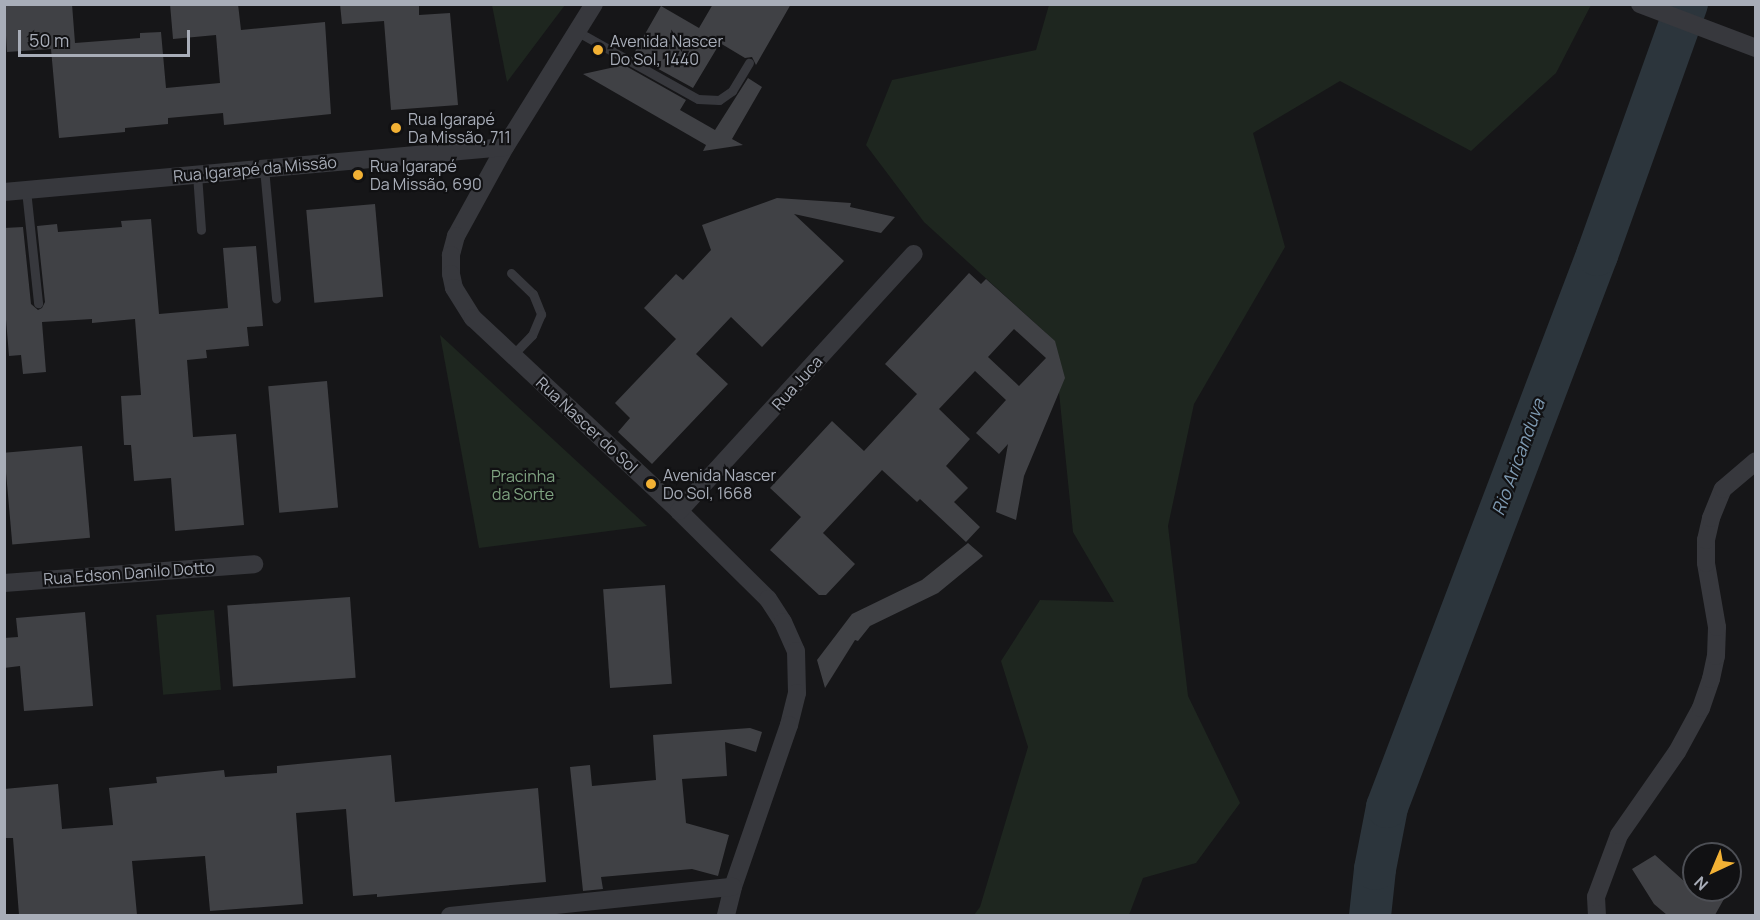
<!DOCTYPE html>
<meta charset="utf-8">
<style>
body{margin:0}
#map{position:relative;width:1760px;height:920px;overflow:hidden;background:#161618;font-family:Manrope,sans-serif}
div>[style]{position:absolute}
.green>*{inset:0;background:#1e261f;transform-origin:0 0}
.river>*{height:42px;margin:-21px;padding:0 21px;transform-origin:21px;border-radius:21px;background:#2c353c}
.building>*{inset:0;background:#404145;transform-origin:0 0}
.lane>*{height:9px;margin:-4.5px;padding:0 4.5px;transform-origin:4.5px;border-radius:4.5px;background:#37383d}
.street>*{height:18px;margin:-9px;padding:0 9px;transform-origin:9px;border-radius:9px;background:#37383d}
.dots>*{width:16px;height:16px;translate:-50% -50%;box-sizing:border-box;border:3px solid #111113;border-radius:50%}
span{translate:-50% -50%;white-space:nowrap;text-align:center;line-height:1.15;-webkit-text-stroke:4.5px #111113;paint-order:stroke}
.poi-label{font-size:16px;color:#a8adb8}
.left{translate:0 -50%;text-align:left}
.street-label{font-size:16px;color:#a8adb8}
.park-label{font-size:16px;color:#7fa381}
.water-label{font-size:18px;color:#7f9bb3;font-style:italic}
.frame{position:absolute;inset:0;border:6px solid #a8adb8;pointer-events:none}
.north{position:absolute;left:1682px;top:842px;width:60px;height:60px;box-sizing:border-box;background:#111113;border:2px solid #4d4f55;border-radius:50%;rotate:224deg;font-size:16px;font-weight:700;line-height:24px;text-align:center;color:#a8adb8}
.north::after{content:'';display:block;margin:auto;width:21px;height:27px;background:#f2b134;clip-path:polygon(50% 0,100% 100%,50% 72%,0 100%)}
.scale{position:absolute;left:18px;top:30px;width:172px;height:27px;box-sizing:border-box;border:3px solid #a8adb8;border-top:0;padding-left:8px;font-size:18px;line-height:21px;white-space:nowrap;color:#a8adb8;-webkit-text-stroke:4px #111113;paint-order:stroke}
</style>
<div id="map">
<div class="green">
<i style="clip-path:polygon(492px 5px,565px 5px,507px 82px)"></i>
<i style="clip-path:polygon(1049px 5px,1591px 5px,1556px 73px,1471px 151px,1340px 81px,1253px 133px,1285px 247px,1194px 404px,1168px 526px,1188px 696px,1240px 803px,1196px 863px,1143px 878px,1129px 915px,974px 915px,980px 907px,1028px 747px,1001px 661px,1040px 600px,1114px 602px,1073px 532px,1057px 372px,1046px 333px,924px 222px,866px 145px,892px 80px,1036px 50px)"></i>
<i style="clip-path:polygon(440px 335px,647px 526px,479px 548px)"></i>
<i style="left:214px;top:610px;width:80px;height:58px;rotate:85deg"></i>
</div>
<div class="river">
<i style="left:1370px;top:916px;width:47px;rotate:-83.9deg"></i>
<i style="left:1375px;top:869px;width:63px;rotate:-79deg"></i>
<i style="left:1387px;top:807px;width:591px;rotate:-69.17deg"></i>
<i style="left:1597px;top:255px;width:267px;rotate:-70.3deg"></i>
</div>
<div class="building">
<i style="clip-path:polygon(4px 4px,72px 4px,75px 43px,140px 38px,140px 33px,161px 32px,166px 88px,220px 83px,216px 35px,173px 39px,170px 4px,238px 4px,241px 30px,325px 22px,331px 114px,224px 125px,223px 113px,168px 118px,168px 124px,125px 128px,125px 132px,59px 138px,51px 49px,7px 52px)"></i>
<i style="clip-path:polygon(340px 4px,419px 4px,419px 15px,450px 13px,458px 105px,391px 110px,384px 21px,342px 24px)"></i>
<i style="clip-path:polygon(713px 4px,791px 4px,756px 65px,752px 57px,745px 58px,720px 43px,693px 88px,633px 55px,661px 6px,699px 28px)"></i>
<i style="clip-path:polygon(624px 65px,686px 100px,680px 110px,715px 130px,748px 78px,762px 87px,732px 139px,743px 145px,703px 151px,706px 145px,583px 74px)"></i>
<i style="clip-path:polygon(777px 198px,851px 203px,850px 207px,895px 217px,881px 233px,794px 214px,844px 261px,762px 347px,731px 317px,696px 354px,728px 384px,652px 464px,618px 432px,630px 418px,615px 403px,676px 339px,644px 308px,676px 274px,683px 280px,711px 250px,702px 225px)"></i>
<i style="left:375px;top:204px;width:93px;height:69px;rotate:85deg"></i>
<i style="clip-path:polygon(151px 219px,159px 314px,228px 308px,223px 248px,256px 246px,263px 326px,247px 327px,249px 346px,206px 350px,207px 358px,187px 360px,193px 437px,236px 434px,244px 525px,175px 531px,171px 478px,134px 481px,131px 445px,124px 445px,121px 396px,141px 395px,135px 319px,92px 323px,92px 319px,42px 322px,46px 372px,23px 374px,21px 355px,9px 356px,4px 295px,4px 228px,23px 227px,31px 304px,38px 310px,42px 308px,45px 302px,37px 226px,57px 224px,58px 232px,122px 227px,121px 221px)"></i>
<i style="clip-path:polygon(evenodd,969px 273px,981px 284px,986px 279px,1055px 341px,1065px 378px,1024px 476px,1016px 520px,996px 512px,1008px 444px,999px 454px,976px 433px,1006px 400px,975px 371px,939px 409px,970px 439px,946px 466px,968px 488px,954px 502px,980px 527px,966px 542px,920px 499px,917px 502px,882px 470px,823px 533px,855px 564px,826px 595px,819px 595px,770px 550px,801px 517px,770px 488px,832px 421px,864px 451px,917px 394px,885px 364px,969px 273px,1014px 329px,1046px 358px,1019px 386px,988px 357px,1014px 329px)"></i>
<i style="left:327px;top:381px;width:127px;height:59px;rotate:85deg"></i>
<i style="left:82px;top:446px;width:92px;height:78px;rotate:85deg"></i>
<i style="clip-path:polygon(968px 543px,983px 556px,938px 593px,870px 626px,858px 641px,855px 640px,825px 688px,817px 660px,852px 614px,922px 580px)"></i>
<i style="left:665px;top:585px;width:99px;height:62px;rotate:86deg"></i>
<i style="left:350px;top:597px;width:81px;height:123px;rotate:86deg"></i>
<i style="clip-path:polygon(85px 612px,93px 706px,24px 711px,20px 666px,4px 668px,4px 638px,18px 637px,16px 618px)"></i>
<i style="clip-path:polygon(750px 728px,762px 732px,756px 752px,725px 742px,727px 776px,682px 779px,686px 823px,729px 835px,718px 876px,692px 869px,601px 877px,603px 889px,583px 891px,570px 767px,590px 765px,592px 786px,656px 780px,653px 735px)"></i>
<i style="clip-path:polygon(391px 755px,395px 802px,538px 788px,546px 882px,377px 897px,377px 894px,353px 896px,346px 809px,296px 813px,303px 904px,210px 911px,205px 856px,132px 861px,137px 915px,19px 915px,13px 838px,4px 838px,4px 789px,58px 784px,62px 829px,113px 825px,109px 788px,157px 783px,156px 777px,224px 770px,225px 777px,277px 773px,277px 766px)"></i>
<i style="clip-path:polygon(1655px 855px,1694px 890px,1729px 890px,1715px 915px,1667px 915px,1654px 904px,1632px 869px)"></i>
</div>
<div class="lane">
<i style="left:578px;top:32px;width:137px;rotate:29.2deg"></i>
<i style="left:698px;top:99px;width:21px;rotate:3deg"></i>
<i style="left:719px;top:100px;width:16px;rotate:-35deg"></i>
<i style="left:732px;top:91px;width:33px;rotate:-59deg"></i>
<i style="left:264px;top:168px;width:131px;rotate:84.7deg"></i>
<i style="left:197px;top:174px;width:56px;rotate:85.9deg"></i>
<i style="left:26px;top:190px;width:114px;rotate:83.9deg"></i>
<i style="left:511px;top:273px;width:30px;rotate:44deg"></i>
<i style="left:533px;top:294px;width:22px;rotate:68deg"></i>
<i style="left:541px;top:314px;width:23px;rotate:113deg"></i>
<i style="left:532px;top:335px;width:28px;rotate:134deg"></i>
</div>
<div class="street">
<i style="left:594px;top:4px;width:168px;rotate:121.9deg"></i>
<i style="left:505px;top:147px;width:102px;rotate:118.8deg"></i>
<i style="left:456px;top:236px;width:20px;rotate:105deg"></i>
<i style="left:451px;top:255px;width:19px;rotate:90deg"></i>
<i style="left:451px;top:274px;width:14px;rotate:78deg"></i>
<i style="left:454px;top:288px;width:36px;rotate:58deg"></i>
<i style="left:473px;top:318px;width:282px;rotate:43.1deg"></i>
<i style="left:679px;top:511px;width:125px;rotate:44.7deg"></i>
<i style="left:768px;top:599px;width:27px;rotate:57deg"></i>
<i style="left:783px;top:622px;width:32px;rotate:66deg"></i>
<i style="left:796px;top:651px;width:42px;rotate:88.6deg"></i>
<i style="left:797px;top:693px;width:33px;rotate:104deg"></i>
<i style="left:789px;top:725px;width:171px;rotate:109.1deg"></i>
<i style="left:733px;top:887px;width:30px;rotate:104deg"></i>
<i style="left:1640px;top:4px;width:124px;rotate:20.8deg"></i>
<i style="left:4px;top:192px;width:503px;rotate:-5.13deg"></i>
<i style="left:679px;top:511px;width:348px;rotate:-47.6deg"></i>
<i style="left:4px;top:583px;width:251px;rotate:-4.3deg"></i>
<i style="left:450px;top:916px;width:284px;rotate:-5.9deg"></i>
<i style="left:1597px;top:916px;width:19px;rotate:-93deg"></i>
<i style="left:1596px;top:897px;width:66px;rotate:-69.6deg"></i>
<i style="left:1619px;top:835px;width:101px;rotate:-55.1deg"></i>
<i style="left:1677px;top:752px;width:50px;rotate:-61.4deg"></i>
<i style="left:1701px;top:708px;width:31px;rotate:-71deg"></i>
<i style="left:1711px;top:679px;width:24px;rotate:-78deg"></i>
<i style="left:1716px;top:656px;width:29px;rotate:-88deg"></i>
<i style="left:1717px;top:627px;width:65px;rotate:-99.8deg"></i>
<i style="left:1706px;top:563px;width:23px;rotate:-90deg"></i>
<i style="left:1706px;top:540px;width:23px;rotate:-77deg"></i>
<i style="left:1711px;top:518px;width:31px;rotate:-68deg"></i>
<i style="left:1723px;top:489px;width:43px;rotate:-40.3deg"></i>
</div>
<div class="dots">
<i style="left:598px;top:50px;background:#f2b134"></i>
<i style="left:396px;top:128px;background:#f2b134"></i>
<i style="left:358px;top:175px;background:#f2b134"></i>
<i style="left:651px;top:484px;background:#f2b134"></i>
</div>
<div class="poi-label">
<span class="left" style="left:610px;top:50px">Avenida Nascer<br>Do Sol, 1440</span>
<span class="left" style="left:408px;top:128px">Rua Igarapé<br>Da Missão, 711</span>
<span class="left" style="left:370px;top:175px">Rua Igarapé<br>Da Missão, 690</span>
<span class="left" style="left:663px;top:484px">Avenida Nascer<br>Do Sol, 1668</span>
</div>
<div class="street-label">
<span style="left:255px;top:169px;rotate:-5deg">Rua Igarapé da Missão</span>
<span style="left:797px;top:383px;rotate:-48deg">Rua Juca</span>
<span style="left:587px;top:425px;rotate:43deg">Rua Nascer do Sol</span>
<span style="left:129px;top:573px;rotate:-4deg">Rua Edson Danilo Dotto</span>
</div>
<div class="park-label">
<span style="left:523px;top:485px">Pracinha<br>da Sorte</span>
</div>
<div class="water-label">
<span style="left:1518px;top:457px;rotate:-70deg">Rio Aricanduva</span>
</div>
<div class="frame"></div>
<div class="north">N</div>
<div class="scale">50 m</div>
</div>
